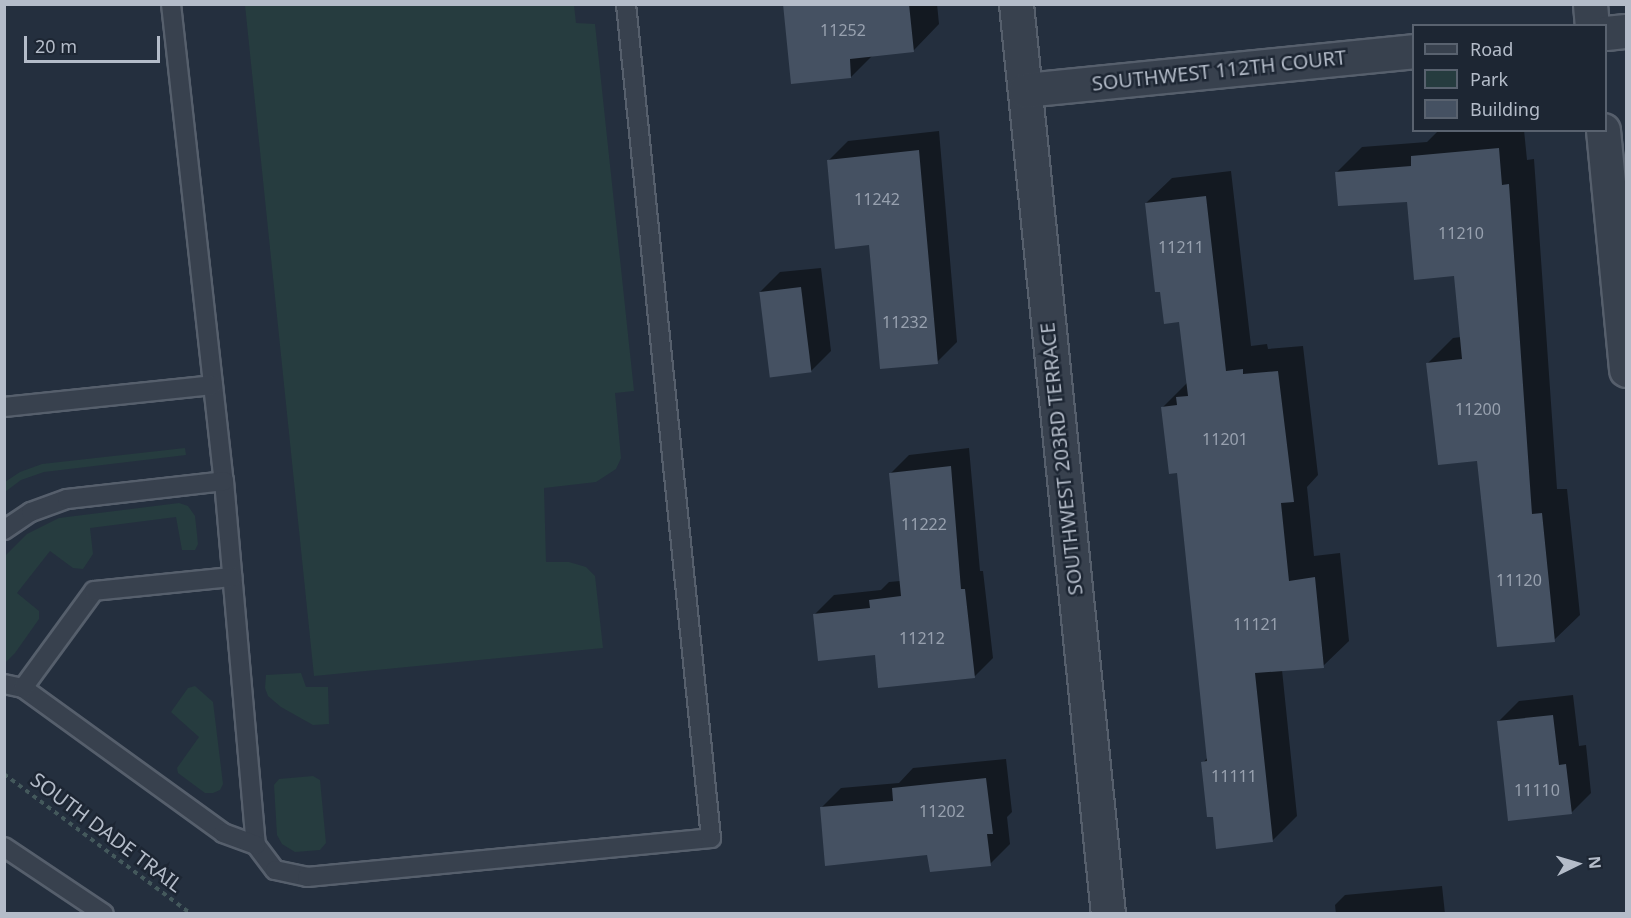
<!DOCTYPE html>
<style>
body{margin:0}
#map{position:relative;width:1631px;height:918px;overflow:hidden;background:#242f3e;font-family:"Noto Sans",sans-serif}
div>[style]{position:absolute}
.green>*{inset:0;background:#263c3f}
.shadow>*{inset:0;background:#0007}
.building>*{inset:0;background:#455162;transform-origin:0 0}
.path>*{height:4px;margin-top:-2px;transform-origin:0;background:repeating-linear-gradient(90deg,#44595c 0 4.5px,transparent 0 9px)}
.roads{filter:drop-shadow(2px 0 #565f6c) drop-shadow(-2px 0 #565f6c) drop-shadow(0 2px #565f6c) drop-shadow(0 -2px #565f6c)}
.lane>*{height:18px;margin:-9px;padding:0 9px;transform-origin:9px;border-radius:9px;background:#38414e}
.street>*{height:33px;margin:-16.5px;padding:0 16.5px;transform-origin:16.5px;border-radius:16.5px;background:#38414e}
span{translate:-50% -50%;white-space:nowrap;text-align:center;line-height:1.15;-webkit-text-stroke:5px #1d2633;paint-order:stroke}
.number-label{font-size:16px;color:#98a1af}
.number-label span{-webkit-text-stroke-width:0}
.street-label{font-size:20px;color:#b4bcc9}
.frame{position:absolute;inset:0;border:6px solid #b4bcc9;pointer-events:none}
.legend{position:absolute;left:1412px;top:24px;width:195px;height:108px;box-sizing:border-box;background:#1d2633;border:2px solid #59626f;margin:0;padding:8px 10px;list-style:none;font-size:18px;color:#b4bcc9}
.legend li{display:flex;align-items:center;gap:12px;height:30px}
.legend b{width:30px;border:2px solid #59626f}
.north{position:absolute;left:1547px;top:834px;width:60px;height:60px;-webkit-text-stroke:4px #1d2633;paint-order:stroke;rotate:85deg;font-size:16px;font-weight:700;line-height:24px;text-align:center;color:#b4bcc9}
.north::after{content:'';display:block;margin:auto;width:21px;height:27px;background:#b4bcc9;clip-path:polygon(50% 0,100% 100%,50% 72%,0 100%)}
.scale{position:absolute;left:24px;top:36px;width:136px;height:27px;box-sizing:border-box;border:3px solid #b4bcc9;border-top:0;padding-left:8px;font-size:18px;line-height:21px;white-space:nowrap;color:#b4bcc9;-webkit-text-stroke:4px #1d2633;paint-order:stroke}
</style>
<div id="map">
<div class="green">
<i style="clip-path:polygon(245px 5px,574px 5px,576px 23px,595px 24px,634px 391px,615px 393px,621px 458px,616px 469px,596px 482px,544px 488px,546px 562px,569px 562px,586px 567px,595px 576px,603px 648px,314px 676px)"></i>
<i style="clip-path:polygon(185px 448px,186px 455px,44px 472px,21px 480px,5px 492px,5px 482px,20px 472px,42px 464px)"></i>
<i style="clip-path:polygon(179px 503px,188px 506px,195px 516px,198px 544px,195px 550px,182px 550px,176px 517px,90px 528px,93px 554px,83px 569px,73px 568px,50px 551px,17px 593px,39px 611px,39px 619px,15px 653px,5px 663px,5px 556px,27px 534px,59px 518px)"></i>
<i style="clip-path:polygon(301px 673px,306px 687px,328px 687px,329px 724px,313px 725px,281px 707px,268px 696px,265px 688px,266px 675px)"></i>
<i style="clip-path:polygon(195px 686px,213px 702px,223px 784px,220px 790px,213px 793px,205px 793px,178px 773px,177px 768px,199px 737px,171px 712px,188px 688px)"></i>
<i style="clip-path:polygon(313px 776px,320px 780px,326px 843px,320px 850px,295px 852px,282px 844px,277px 835px,274px 785px,279px 779px)"></i>
</div>
<div class="shadow">
<i style="clip-path:polygon(785px 4px,937px 4px,939px 24px,914px 50px,873px 55px,851px 77px)"></i>
<i style="clip-path:polygon(1524px 130px,1527px 160px,1534px 159px,1557px 489px,1567px 489px,1580px 615px,1554px 640px,1478px 459px,1427px 364px,1453px 338px,1461px 337px,1456px 274px,1408px 201px,1336px 173px,1362px 147px,1427px 142px,1438px 131px)"></i>
<i style="clip-path:polygon(939px 131px,957px 342px,937px 362px,870px 243px,828px 161px,848px 141px)"></i>
<i style="clip-path:polygon(1231px 171px,1251px 346px,1267px 344px,1268px 349px,1303px 346px,1318px 475px,1307px 487px,1314px 556px,1340px 553px,1349px 641px,1323px 666px,1282px 670px,1297px 816px,1272px 841px,1214px 816px,1203px 763px,1208px 757px,1178px 471px,1162px 408px,1188px 382px,1180px 321px,1146px 203px,1172px 178px)"></i>
<i style="clip-path:polygon(821px 268px,831px 351px,811px 371px,760px 292px,780px 272px)"></i>
<i style="clip-path:polygon(969px 448px,980px 571px,983px 571px,993px 658px,975px 676px,876px 654px,815px 614px,834px 595px,881px 590px,889px 582px,900px 581px,891px 473px,909px 455px)"></i>
<i style="clip-path:polygon(1573px 695px,1579px 746px,1586px 745px,1591px 793px,1571px 813px,1499px 721px,1519px 701px)"></i>
<i style="clip-path:polygon(1006px 759px,1012px 812px,1007px 817px,1010px 844px,990px 864px,928px 853px,821px 808px,841px 788px,899px 783px,913px 768px)"></i>
<i style="clip-path:polygon(1442px 886px,1445px 914px,1336px 914px,1335px 905px,1345px 895px)"></i>
</div>
<div class="building">
<i style="clip-path:polygon(783px 4px,909px 4px,914px 52px,850px 59px,851px 78px,791px 84px)"></i>
<i style="clip-path:polygon(1499px 148px,1502px 185px,1509px 184px,1532px 514px,1542px 513px,1555px 642px,1497px 647px,1477px 461px,1438px 465px,1426px 363px,1462px 359px,1454px 276px,1414px 280px,1407px 202px,1338px 206px,1335px 172px,1411px 166px,1411px 156px)"></i>
<i style="clip-path:polygon(919px 150px,938px 364px,880px 369px,869px 245px,835px 249px,827px 160px)"></i>
<i style="clip-path:polygon(1206px 196px,1226px 371px,1243px 369px,1243px 374px,1278px 371px,1294px 502px,1281px 503px,1289px 581px,1315px 577px,1324px 668px,1255px 673px,1273px 842px,1216px 849px,1213px 817px,1207px 817px,1201px 762px,1207px 761px,1177px 473px,1169px 474px,1161px 407px,1177px 405px,1176px 397px,1188px 396px,1179px 322px,1164px 324px,1160px 292px,1155px 292px,1145px 203px)"></i>
<i style="left:801px;top:287px;width:86px;height:42px;rotate:83deg"></i>
<i style="clip-path:polygon(951px 466px,961px 589px,965px 589px,975px 678px,878px 688px,875px 655px,818px 661px,813px 614px,870px 608px,869px 600px,901px 596px,889px 473px)"></i>
<i style="clip-path:polygon(1553px 715px,1559px 765px,1566px 764px,1572px 814px,1508px 821px,1497px 721px)"></i>
<i style="clip-path:polygon(986px 778px,993px 834px,987px 834px,991px 866px,930px 872px,927px 855px,825px 866px,820px 807px,893px 801px,892px 788px)"></i>
</div>
<div class="path">
<i style="left:4px;top:774px;width:234px;rotate:36.8deg"></i>
</div>
<div class="roads">
<div class="lane">
<i style="left:171px;top:4px;width:480px;rotate:83.7deg"></i>
<i style="left:224px;top:481px;width:365px;rotate:85deg"></i>
<i style="left:256px;top:845px;width:31px;rotate:53deg"></i>
<i style="left:275px;top:870px;width:33px;rotate:12deg"></i>
<i style="left:307px;top:877px;width:406px;rotate:-5.5deg"></i>
<i style="left:711px;top:838px;width:838px;rotate:-95.82deg"></i>
<i style="left:4px;top:407px;width:210px;rotate:-6deg"></i>
<i style="left:4px;top:530px;width:32px;rotate:-34deg"></i>
<i style="left:31px;top:512px;width:38px;rotate:-20deg"></i>
<i style="left:67px;top:499px;width:158px;rotate:-6.5deg"></i>
<i style="left:4px;top:684px;width:19px;rotate:12deg"></i>
<i style="left:23px;top:688px;width:247px;rotate:35.9deg"></i>
<i style="left:223px;top:833px;width:35px;rotate:20deg"></i>
<i style="left:23px;top:688px;width:120px;rotate:-53.8deg"></i>
<i style="left:94px;top:591px;width:139px;rotate:-5.8deg"></i>
<i style="left:4px;top:847px;width:120px;rotate:33.8deg"></i>
</div>
<div class="street">
<i style="left:1016px;top:4px;width:915px;rotate:84.23deg"></i>
<i style="left:1590px;top:4px;width:22px;rotate:85deg"></i>
<i style="left:1606px;top:33px;width:20px;rotate:-6deg"></i>
<i style="left:1025px;top:90px;width:391px;rotate:-5.7deg"></i>
<i style="left:1603px;top:130px;width:241px;rotate:84.5deg"></i>
</div>
</div>
<div class="number-label">
<span style="left:843px;top:30px">11252</span>
<span style="left:877px;top:199px">11242</span>
<span style="left:1461px;top:233px">11210</span>
<span style="left:1181px;top:247px">11211</span>
<span style="left:905px;top:322px">11232</span>
<span style="left:1478px;top:409px">11200</span>
<span style="left:1225px;top:439px">11201</span>
<span style="left:924px;top:524px">11222</span>
<span style="left:1519px;top:580px">11120</span>
<span style="left:1256px;top:624px">11121</span>
<span style="left:922px;top:638px">11212</span>
<span style="left:1234px;top:776px">11111</span>
<span style="left:1537px;top:790px">11110</span>
<span style="left:942px;top:811px">11202</span>
</div>
<div class="street-label">
<span style="left:1219px;top:70px;rotate:-6deg">SOUTHWEST 112TH COURT</span>
<span style="left:1061px;top:459px;rotate:-96deg">SOUTHWEST 203RD TERRACE</span>
<span style="left:107px;top:832px;rotate:37deg">SOUTH DADE TRAIL</span>
</div>
<div class="frame"></div>
<ul class="legend">
<li><b style="height:8px;background:#38414e"></b>Road</li>
<li><b style="height:16px;background:#263c3f"></b>Park</li>
<li><b style="height:16px;background:#455162"></b>Building</li>
</ul>
<div class="north">N</div>
<div class="scale">20 m</div>
</div>
